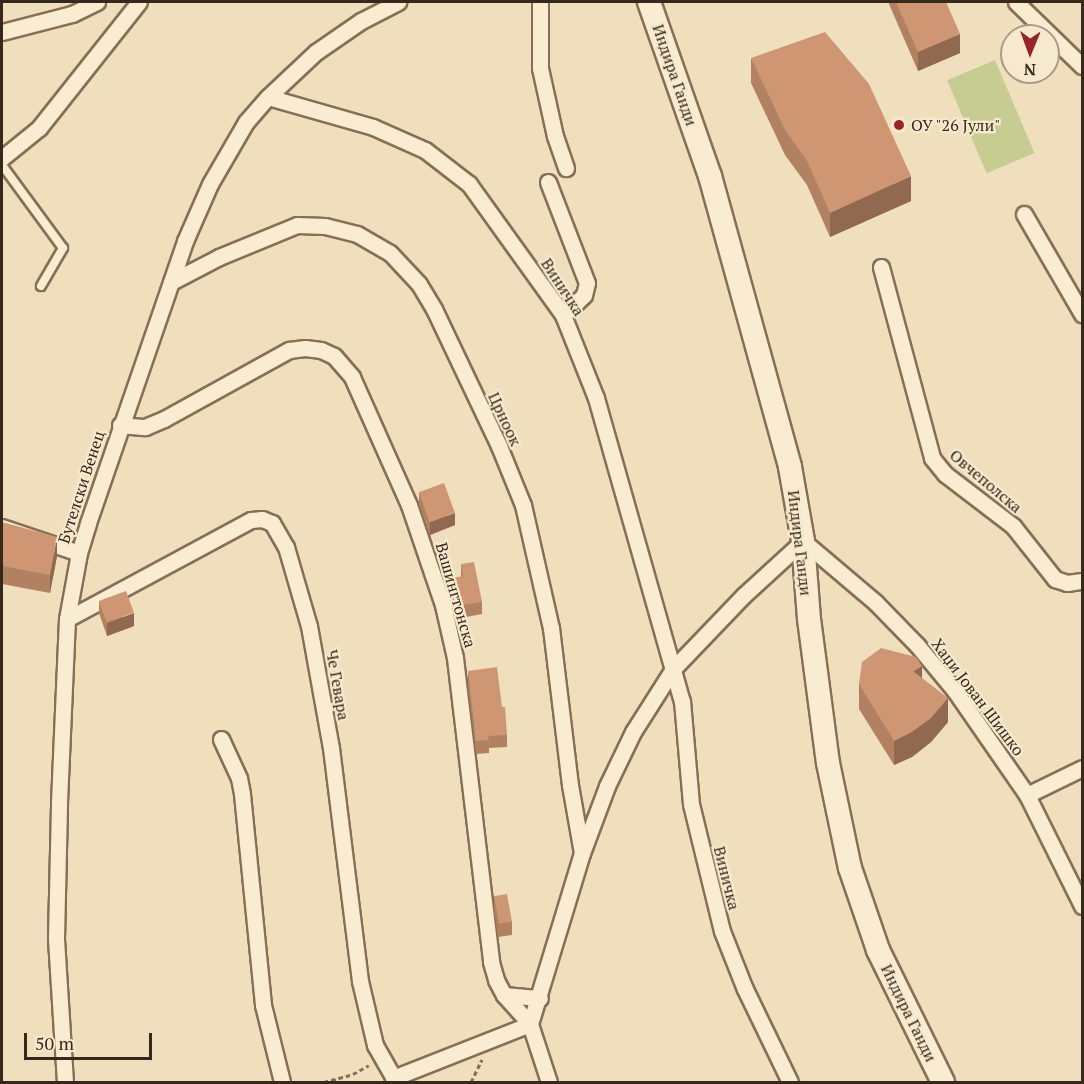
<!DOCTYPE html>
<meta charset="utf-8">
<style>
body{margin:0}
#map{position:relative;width:1084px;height:1084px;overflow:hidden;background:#efdfbd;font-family:"PT Serif",serif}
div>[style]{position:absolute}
.green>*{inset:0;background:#c7cc92;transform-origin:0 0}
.path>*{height:3px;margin-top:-1.5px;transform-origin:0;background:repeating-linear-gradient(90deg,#876f56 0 4.5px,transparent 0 7.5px)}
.roads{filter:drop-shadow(2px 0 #876f56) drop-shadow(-2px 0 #876f56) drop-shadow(0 2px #876f56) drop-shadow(0 -2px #876f56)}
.lane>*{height:8px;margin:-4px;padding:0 4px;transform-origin:4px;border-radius:4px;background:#f9ecd1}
.street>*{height:15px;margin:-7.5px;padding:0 7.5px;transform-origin:7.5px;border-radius:7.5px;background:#f9ecd1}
.secondary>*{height:22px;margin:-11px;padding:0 11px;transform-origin:11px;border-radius:11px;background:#f9ecd1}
.wall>*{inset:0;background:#b18162}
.shaded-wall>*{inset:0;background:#906950}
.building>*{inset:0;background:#ce9672;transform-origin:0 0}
.dots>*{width:16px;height:16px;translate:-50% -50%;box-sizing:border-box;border:3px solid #f6e9cd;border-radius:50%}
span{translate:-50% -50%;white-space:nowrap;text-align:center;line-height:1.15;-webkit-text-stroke:4.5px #f6e9cd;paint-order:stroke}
.street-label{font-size:16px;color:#36281b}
.poi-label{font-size:16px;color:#36281b}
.left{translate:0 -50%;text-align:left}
.frame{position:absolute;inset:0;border:3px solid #36281b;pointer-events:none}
.north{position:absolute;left:1000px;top:24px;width:60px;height:60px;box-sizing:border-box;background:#f6e9cd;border:2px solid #a99c86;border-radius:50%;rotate:181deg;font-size:16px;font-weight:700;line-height:24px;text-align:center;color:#36281b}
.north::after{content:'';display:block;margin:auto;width:21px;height:27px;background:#972528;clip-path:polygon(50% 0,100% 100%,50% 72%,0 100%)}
.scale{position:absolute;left:24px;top:1033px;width:128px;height:27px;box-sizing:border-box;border:3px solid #36281b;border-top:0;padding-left:8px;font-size:18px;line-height:21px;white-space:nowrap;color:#36281b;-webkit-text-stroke:4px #f6e9cd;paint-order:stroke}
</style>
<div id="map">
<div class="green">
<i style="left:995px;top:60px;width:101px;height:52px;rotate:67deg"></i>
</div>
<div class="path">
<i style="left:324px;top:1082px;width:30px;rotate:-15deg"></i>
<i style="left:353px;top:1074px;width:18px;rotate:-29deg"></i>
<i style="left:471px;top:1082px;width:25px;rotate:-64deg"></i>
</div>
<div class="roads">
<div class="lane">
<i style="left:2px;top:165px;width:103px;rotate:53.7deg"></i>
<i style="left:63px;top:248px;width:44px;rotate:120.1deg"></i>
</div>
<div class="street">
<i style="left:540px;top:2px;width:66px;rotate:90deg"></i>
<i style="left:540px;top:68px;width:70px;rotate:77.6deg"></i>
<i style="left:555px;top:136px;width:34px;rotate:71deg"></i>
<i style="left:1016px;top:2px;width:92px;rotate:44.1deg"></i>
<i style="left:2px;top:32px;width:72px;rotate:-14.4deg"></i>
<i style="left:72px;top:14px;width:28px;rotate:-26deg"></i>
<i style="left:268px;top:97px;width:109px;rotate:15.9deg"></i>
<i style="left:373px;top:127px;width:57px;rotate:23.9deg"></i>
<i style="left:425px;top:150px;width:56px;rotate:37.7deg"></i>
<i style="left:469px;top:184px;width:161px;rotate:54.3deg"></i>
<i style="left:563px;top:315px;width:89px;rotate:68.3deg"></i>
<i style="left:596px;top:398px;width:315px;rotate:74.2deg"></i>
<i style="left:682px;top:701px;width:103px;rotate:85deg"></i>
<i style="left:691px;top:804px;width:131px;rotate:76.3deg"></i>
<i style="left:722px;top:931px;width:62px;rotate:68.4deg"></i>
<i style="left:745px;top:989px;width:103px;rotate:64.2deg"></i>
<i style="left:2px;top:158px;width:48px;rotate:-39deg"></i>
<i style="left:39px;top:128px;width:161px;rotate:-51.6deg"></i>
<i style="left:548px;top:182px;width:108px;rotate:68.9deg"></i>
<i style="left:587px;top:283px;width:12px;rotate:104deg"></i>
<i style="left:584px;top:295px;width:29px;rotate:136deg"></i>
<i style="left:1024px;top:214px;width:116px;rotate:59.9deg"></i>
<i style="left:881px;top:267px;width:198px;rotate:75deg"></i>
<i style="left:932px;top:458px;width:21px;rotate:51deg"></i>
<i style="left:945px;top:474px;width:86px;rotate:37.4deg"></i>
<i style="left:1013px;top:526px;width:68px;rotate:51.6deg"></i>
<i style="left:1055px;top:579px;width:13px;rotate:18deg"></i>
<i style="left:1067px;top:583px;width:15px;rotate:-8deg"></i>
<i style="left:171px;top:282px;width:54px;rotate:-27.5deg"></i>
<i style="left:219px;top:257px;width:84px;rotate:-22.3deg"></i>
<i style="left:297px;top:225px;width:28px;rotate:2deg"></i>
<i style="left:325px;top:226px;width:33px;rotate:14deg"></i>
<i style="left:357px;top:234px;width:38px;rotate:30deg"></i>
<i style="left:390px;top:253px;width:42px;rotate:46.9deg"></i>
<i style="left:419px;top:284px;width:29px;rotate:59deg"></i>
<i style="left:434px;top:309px;width:152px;rotate:64.6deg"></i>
<i style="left:499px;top:446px;width:64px;rotate:67.9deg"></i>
<i style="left:523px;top:505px;width:126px;rotate:77.2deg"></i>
<i style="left:551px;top:628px;width:158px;rotate:83.1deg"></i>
<i style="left:570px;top:785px;width:69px;rotate:80deg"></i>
<i style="left:120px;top:425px;width:25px;rotate:5deg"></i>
<i style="left:145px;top:427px;width:21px;rotate:-23deg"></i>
<i style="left:164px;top:419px;width:143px;rotate:-28.9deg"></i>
<i style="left:289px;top:350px;width:16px;rotate:-7deg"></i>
<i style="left:305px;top:348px;width:16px;rotate:7deg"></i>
<i style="left:321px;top:350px;width:14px;rotate:25deg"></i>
<i style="left:334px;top:356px;width:28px;rotate:49deg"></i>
<i style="left:352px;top:377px;width:140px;rotate:66deg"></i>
<i style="left:409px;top:505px;width:106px;rotate:71.2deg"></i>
<i style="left:443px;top:605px;width:54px;rotate:77.2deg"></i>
<i style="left:455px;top:658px;width:306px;rotate:83.2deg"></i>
<i style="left:491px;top:962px;width:19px;rotate:74deg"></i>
<i style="left:496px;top:980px;width:17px;rotate:62deg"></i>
<i style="left:504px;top:995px;width:39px;rotate:48deg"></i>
<i style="left:530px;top:1024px;width:61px;rotate:71.9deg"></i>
<i style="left:2px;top:527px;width:81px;rotate:18.7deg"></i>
<i style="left:67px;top:619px;width:209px;rotate:-28.3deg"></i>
<i style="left:251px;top:520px;width:11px;rotate:-5deg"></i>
<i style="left:262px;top:519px;width:11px;rotate:22deg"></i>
<i style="left:272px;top:523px;width:28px;rotate:60deg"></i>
<i style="left:286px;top:547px;width:82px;rotate:73.8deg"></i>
<i style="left:309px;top:626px;width:124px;rotate:79.8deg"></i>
<i style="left:331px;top:748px;width:235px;rotate:82.9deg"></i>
<i style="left:360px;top:981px;width:66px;rotate:76.8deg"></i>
<i style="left:375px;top:1045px;width:43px;rotate:60.4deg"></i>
<i style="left:221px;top:739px;width:43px;rotate:65.2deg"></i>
<i style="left:239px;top:778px;width:16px;rotate:79deg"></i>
<i style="left:242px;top:794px;width:212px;rotate:84.3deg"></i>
<i style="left:263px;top:1005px;width:79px;rotate:76.1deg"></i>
<i style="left:1027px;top:795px;width:61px;rotate:-26.1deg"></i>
<i style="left:504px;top:995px;width:36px;rotate:5deg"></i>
<i style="left:530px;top:1024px;width:179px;rotate:-73.1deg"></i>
<i style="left:582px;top:853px;width:72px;rotate:-69.5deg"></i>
<i style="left:607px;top:786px;width:60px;rotate:-64.3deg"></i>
<i style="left:633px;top:732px;width:75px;rotate:-57.6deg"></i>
<i style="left:673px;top:669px;width:103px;rotate:-46.2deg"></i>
<i style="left:744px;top:595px;width:80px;rotate:-42.5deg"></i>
<i style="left:803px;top:541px;width:96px;rotate:40.3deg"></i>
<i style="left:876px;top:603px;width:59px;rotate:45.7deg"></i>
<i style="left:917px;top:645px;width:60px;rotate:50.4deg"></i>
<i style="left:955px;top:691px;width:126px;rotate:55.3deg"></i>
<i style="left:1027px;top:795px;width:124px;rotate:63.6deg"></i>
<i style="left:393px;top:1078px;width:147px;rotate:-21.5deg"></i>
<i style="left:65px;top:1082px;width:144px;rotate:-93.6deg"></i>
<i style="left:56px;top:938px;width:136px;rotate:-88.7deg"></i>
<i style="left:59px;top:802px;width:183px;rotate:-87.5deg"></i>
<i style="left:67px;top:619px;width:67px;rotate:-79.7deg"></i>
<i style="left:79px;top:553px;width:31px;rotate:-73deg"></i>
<i style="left:88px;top:523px;width:298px;rotate:-71deg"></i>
<i style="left:185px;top:241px;width:62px;rotate:-66.3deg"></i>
<i style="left:210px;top:184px;width:72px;rotate:-59.9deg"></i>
<i style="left:246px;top:122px;width:33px;rotate:-49deg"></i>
<i style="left:268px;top:97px;width:66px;rotate:-43.2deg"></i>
<i style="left:316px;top:52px;width:55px;rotate:-34.6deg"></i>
<i style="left:361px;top:21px;width:42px;rotate:-27.2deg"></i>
</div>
<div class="secondary">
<i style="left:649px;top:2px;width:184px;rotate:70.7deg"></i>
<i style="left:710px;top:176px;width:302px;rotate:74.6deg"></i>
<i style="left:790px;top:467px;width:75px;rotate:80deg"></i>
<i style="left:803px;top:541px;width:78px;rotate:85.6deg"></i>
<i style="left:809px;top:619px;width:145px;rotate:82.5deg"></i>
<i style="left:828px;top:763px;width:107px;rotate:78.2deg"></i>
<i style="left:850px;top:868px;width:87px;rotate:71.1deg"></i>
<i style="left:878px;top:950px;width:147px;rotate:63.8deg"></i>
</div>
</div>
<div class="wall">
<i style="clip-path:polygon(889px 2px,946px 2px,960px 53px,918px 71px,889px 4px)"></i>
<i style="clip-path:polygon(751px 58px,911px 201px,830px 237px,807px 185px,785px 155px,751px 83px)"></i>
<i style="clip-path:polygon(419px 492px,455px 525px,430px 535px,419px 505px)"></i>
<i style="clip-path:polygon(2px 522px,57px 556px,50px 593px,2px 584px)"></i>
<i style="clip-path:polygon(461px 564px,482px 602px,482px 614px,456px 619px,449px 591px,449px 579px,461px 577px)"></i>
<i style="clip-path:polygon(99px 601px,134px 626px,107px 636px,99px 613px)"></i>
<i style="clip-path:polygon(468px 671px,502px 707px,507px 735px,507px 747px,489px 748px,489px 753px,476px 754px,468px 684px)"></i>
<i style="clip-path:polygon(922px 678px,948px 722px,931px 742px,912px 757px,894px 765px,859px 709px,859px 684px)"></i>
<i style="clip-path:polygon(494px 896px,512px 922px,512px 935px,498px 937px,494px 909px)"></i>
</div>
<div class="shaded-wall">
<i style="clip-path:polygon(960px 34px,960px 53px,918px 71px,918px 52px)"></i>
<i style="clip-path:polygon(911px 176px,911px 201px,830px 237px,830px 213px)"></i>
<i style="clip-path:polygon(455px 513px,455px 525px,430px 535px,430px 522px)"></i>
<i style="clip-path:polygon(57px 537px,57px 556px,50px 593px,50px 575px)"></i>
<i style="clip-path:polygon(134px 613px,134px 626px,107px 636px,107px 623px)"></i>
<i style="clip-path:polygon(922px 666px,922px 690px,913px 671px)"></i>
<i style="clip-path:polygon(948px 698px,948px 722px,931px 742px,912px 757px,894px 765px,894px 741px)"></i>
</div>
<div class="building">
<i style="clip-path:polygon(896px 2px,946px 2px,960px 34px,918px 52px)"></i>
<i style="clip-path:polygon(825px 32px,869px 84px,911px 176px,830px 213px,807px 161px,785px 130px,751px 58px)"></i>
<i style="left:444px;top:483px;width:32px;height:27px;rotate:70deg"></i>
<i style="clip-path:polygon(2px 522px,57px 537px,50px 575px,2px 566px)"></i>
<i style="clip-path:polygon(474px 562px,482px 602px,456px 606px,449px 579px,463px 576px,461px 564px)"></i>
<i style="left:126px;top:591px;width:23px;height:29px;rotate:70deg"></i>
<i style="clip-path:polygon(881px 648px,916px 657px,922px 666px,913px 671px,948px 698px,931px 718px,912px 732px,894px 741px,859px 684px,862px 662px)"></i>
<i style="clip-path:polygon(497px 667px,502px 707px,505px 707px,507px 735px,488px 736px,489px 740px,476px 741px,468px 671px)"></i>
<i style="left:507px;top:894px;width:28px;height:13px;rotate:80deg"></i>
</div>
<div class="dots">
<i style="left:899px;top:125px;background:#972528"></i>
</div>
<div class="street-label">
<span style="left:675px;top:75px;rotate:71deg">Индира Ганди</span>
<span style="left:563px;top:287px;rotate:57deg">Виничка</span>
<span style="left:505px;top:419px;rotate:65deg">Црноок</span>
<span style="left:986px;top:481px;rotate:40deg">Овчеполска</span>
<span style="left:81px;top:487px;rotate:-72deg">Бутелски Венец</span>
<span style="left:800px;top:543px;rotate:83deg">Индира Ганди</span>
<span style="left:456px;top:595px;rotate:74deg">Вашингтонска</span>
<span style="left:338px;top:685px;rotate:80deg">Че Гевара</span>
<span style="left:978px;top:697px;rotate:53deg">Хаџи Јован Шишко</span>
<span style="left:727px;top:878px;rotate:76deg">Виничка</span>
<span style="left:909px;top:1013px;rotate:64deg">Индира Ганди</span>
</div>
<div class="poi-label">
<span class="left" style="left:911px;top:125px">ОУ "26 Јули"</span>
</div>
<div class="frame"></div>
<div class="north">N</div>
<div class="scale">50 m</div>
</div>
